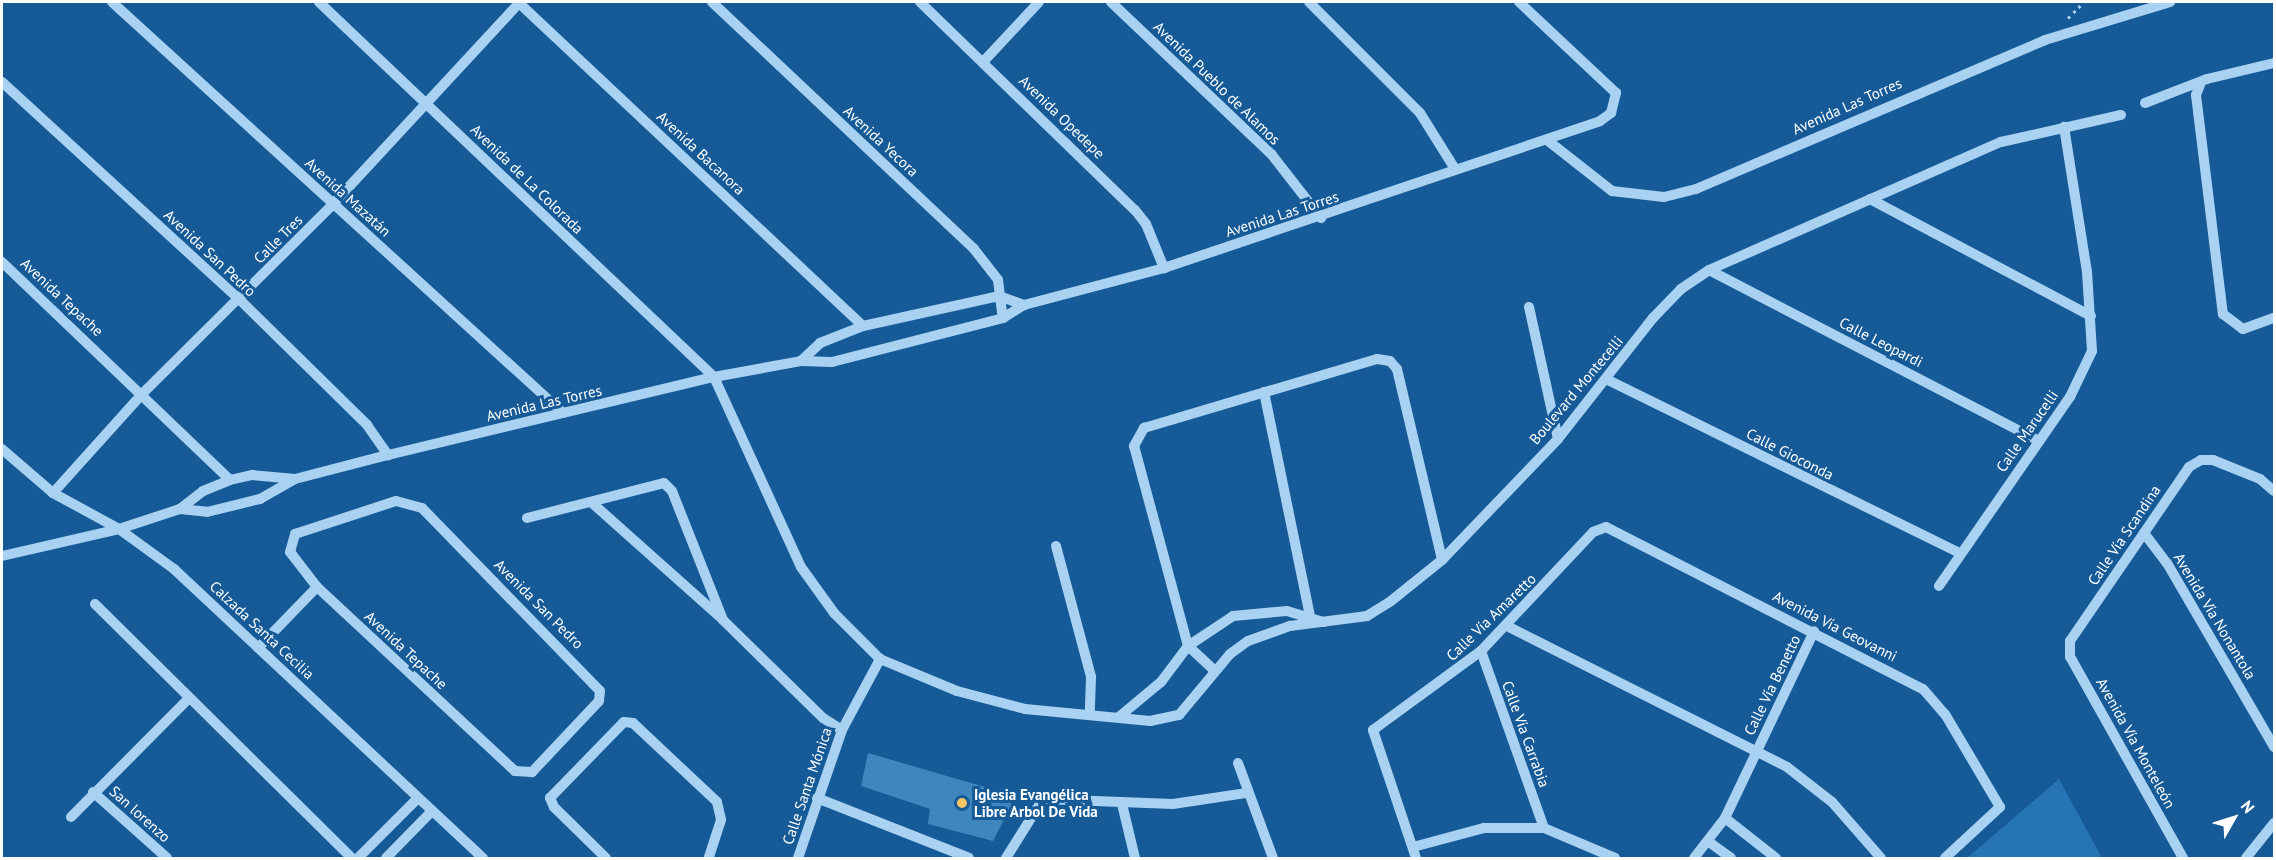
<!DOCTYPE html>
<meta charset="utf-8">
<style>
body{margin:0}
#map{position:relative;width:2276px;height:860px;overflow:hidden;background:#165b97;font-family:"PT Sans",sans-serif}
div>[style]{position:absolute}
.green>*{inset:0;background:#2674b4}
.building>*{inset:0;background:#3f85be}
.path>*{height:3px;margin-top:-1.5px;transform-origin:0;background:repeating-linear-gradient(90deg,#a9d1f1 0 3px,transparent 0 7.5px)}
.minor>*{height:10px;margin:-5px;padding:0 5px;transform-origin:5px;border-radius:5px;background:#a9d1f1}
.dots>*{width:16px;height:16px;translate:-50% -50%;box-sizing:border-box;border:3px solid #165b97;border-radius:50%}
span{translate:-50% -50%;white-space:nowrap;text-align:center;line-height:1.15;-webkit-text-stroke:6px #165b97;paint-order:stroke}
.street-label{font-size:15px;color:#fff}
.poi-label{font-size:15px;color:#fff;font-weight:700}
.left{translate:0 -50%;text-align:left}
.frame{position:absolute;inset:0;border:3px solid #fff;pointer-events:none}
.north{position:absolute;left:2204px;top:788px;width:60px;height:60px;-webkit-text-stroke:4px #165b97;paint-order:stroke;rotate:51deg;font-size:16px;font-weight:700;line-height:24px;text-align:center;color:#fff}
.north::after{content:'';display:block;margin:auto;width:21px;height:27px;background:#fff;clip-path:polygon(50% 0,100% 100%,50% 72%,0 100%)}
</style>
<div id="map">
<div class="green">
<i style="clip-path:polygon(2059px 779px,2102px 858px,1967px 858px)"></i>
</div>
<div class="building">
<i style="clip-path:polygon(868px 753px,1016px 796px,993px 841px,928px 824px,930px 809px,861px 786px)"></i>
</div>
<div class="path">
<i style="left:2068px;top:18px;width:23px;rotate:-45deg"></i>
</div>
<div class="minor">
<i style="left:112px;top:2px;width:610px;rotate:42.34deg"></i>
<i style="left:319px;top:2px;width:545px;rotate:43.51deg"></i>
<i style="left:714px;top:377px;width:209px;rotate:65.4deg"></i>
<i style="left:801px;top:567px;width:57px;rotate:54.3deg"></i>
<i style="left:834px;top:613px;width:65px;rotate:45deg"></i>
<i style="left:880px;top:659px;width:83px;rotate:22.6deg"></i>
<i style="left:957px;top:691px;width:70px;rotate:14.8deg"></i>
<i style="left:1025px;top:709px;width:126px;rotate:5.5deg"></i>
<i style="left:1150px;top:721px;width:30px;rotate:-12deg"></i>
<i style="left:1179px;top:715px;width:80px;rotate:-50.1deg"></i>
<i style="left:1230px;top:654px;width:22px;rotate:-36deg"></i>
<i style="left:1248px;top:641px;width:45px;rotate:-19.7deg"></i>
<i style="left:1290px;top:626px;width:78px;rotate:-7.4deg"></i>
<i style="left:1367px;top:616px;width:28px;rotate:-32deg"></i>
<i style="left:1391px;top:601px;width:65px;rotate:-38.8deg"></i>
<i style="left:1442px;top:560px;width:168px;rotate:-46.2deg"></i>
<i style="left:1558px;top:439px;width:154px;rotate:-51.9deg"></i>
<i style="left:1653px;top:318px;width:40px;rotate:-46deg"></i>
<i style="left:1681px;top:289px;width:34px;rotate:-34deg"></i>
<i style="left:1709px;top:270px;width:319px;rotate:-23.7deg"></i>
<i style="left:2001px;top:142px;width:123px;rotate:-12.7deg"></i>
<i style="left:518px;top:2px;width:473px;rotate:43.2deg"></i>
<i style="left:712px;top:2px;width:360px;rotate:43.3deg"></i>
<i style="left:974px;top:249px;width:39px;rotate:52deg"></i>
<i style="left:998px;top:280px;width:38px;rotate:83deg"></i>
<i style="left:920px;top:2px;width:299px;rotate:44.1deg"></i>
<i style="left:1135px;top:210px;width:18px;rotate:52deg"></i>
<i style="left:1146px;top:224px;width:48px;rotate:67.8deg"></i>
<i style="left:1111px;top:2px;width:222px;rotate:43.5deg"></i>
<i style="left:1272px;top:155px;width:80px;rotate:52.1deg"></i>
<i style="left:1309px;top:2px;width:157px;rotate:45deg"></i>
<i style="left:1420px;top:113px;width:66px;rotate:58deg"></i>
<i style="left:983px;top:62px;width:82px;rotate:-47deg"></i>
<i style="left:2px;top:82px;width:321px;rotate:42.5deg"></i>
<i style="left:239px;top:299px;width:180px;rotate:44.5deg"></i>
<i style="left:367px;top:425px;width:37px;rotate:55deg"></i>
<i style="left:2200px;top:85px;width:11px;rotate:112deg"></i>
<i style="left:2196px;top:95px;width:221px;rotate:83deg"></i>
<i style="left:2223px;top:314px;width:25px;rotate:37deg"></i>
<i style="left:2243px;top:329px;width:33px;rotate:-20deg"></i>
<i style="left:2145px;top:103px;width:66px;rotate:-21.2deg"></i>
<i style="left:2207px;top:79px;width:69px;rotate:-13.4deg"></i>
<i style="left:1547px;top:140px;width:83px;rotate:38.1deg"></i>
<i style="left:1612px;top:191px;width:52px;rotate:6.6deg"></i>
<i style="left:1664px;top:197px;width:33px;rotate:-14deg"></i>
<i style="left:1696px;top:189px;width:379px;rotate:-23.1deg"></i>
<i style="left:2045px;top:40px;width:131px;rotate:-16.9deg"></i>
<i style="left:1870px;top:199px;width:250px;rotate:27.9deg"></i>
<i style="left:2px;top:262px;width:315px;rotate:43.7deg"></i>
<i style="left:1709px;top:270px;width:372px;rotate:27.4deg"></i>
<i style="left:1529px;top:307px;width:135px;rotate:77.6deg"></i>
<i style="left:801px;top:361px;width:26px;rotate:-43deg"></i>
<i style="left:820px;top:343px;width:46px;rotate:-21.6deg"></i>
<i style="left:863px;top:326px;width:139px;rotate:-12.4deg"></i>
<i style="left:999px;top:296px;width:27px;rotate:20deg"></i>
<i style="left:1608px;top:380px;width:391px;rotate:26.2deg"></i>
<i style="left:1264px;top:392px;width:234px;rotate:78.4deg"></i>
<i style="left:2px;top:449px;width:67px;rotate:40.8deg"></i>
<i style="left:53px;top:493px;width:75px;rotate:28.6deg"></i>
<i style="left:119px;top:529px;width:68px;rotate:36deg"></i>
<i style="left:174px;top:569px;width:423px;rotate:43.1deg"></i>
<i style="left:53px;top:493px;width:135px;rotate:-48deg"></i>
<i style="left:143px;top:393px;width:268px;rotate:-44.8deg"></i>
<i style="left:333px;top:204px;width:275px;rotate:-47.2deg"></i>
<i style="left:396px;top:501px;width:27px;rotate:15deg"></i>
<i style="left:422px;top:508px;width:255px;rotate:45.8deg"></i>
<i style="left:600px;top:691px;width:10px;rotate:96deg"></i>
<i style="left:599px;top:701px;width:98px;rotate:133.3deg"></i>
<i style="left:532px;top:772px;width:17px;rotate:-177deg"></i>
<i style="left:515px;top:771px;width:270px;rotate:-137.1deg"></i>
<i style="left:317px;top:587px;width:44px;rotate:-127.6deg"></i>
<i style="left:290px;top:552px;width:19px;rotate:-74deg"></i>
<i style="left:295px;top:534px;width:106px;rotate:-18.1deg"></i>
<i style="left:591px;top:502px;width:174px;rotate:41.7deg"></i>
<i style="left:180px;top:509px;width:27px;rotate:6deg"></i>
<i style="left:207px;top:512px;width:55px;rotate:-13.8deg"></i>
<i style="left:260px;top:499px;width:40px;rotate:-29.7deg"></i>
<i style="left:295px;top:479px;width:96px;rotate:-14.5deg"></i>
<i style="left:388px;top:455px;width:335px;rotate:-13.5deg"></i>
<i style="left:714px;top:377px;width:88px;rotate:-10.4deg"></i>
<i style="left:801px;top:361px;width:31px;rotate:2deg"></i>
<i style="left:832px;top:362px;width:177px;rotate:-14.4deg"></i>
<i style="left:1003px;top:318px;width:25px;rotate:-32deg"></i>
<i style="left:1024px;top:305px;width:145px;rotate:-14.8deg"></i>
<i style="left:1164px;top:268px;width:460px;rotate:-18.6deg"></i>
<i style="left:1600px;top:121px;width:14px;rotate:-36deg"></i>
<i style="left:1611px;top:113px;width:21px;rotate:-76deg"></i>
<i style="left:1616px;top:93px;width:133px;rotate:-136.8deg"></i>
<i style="left:527px;top:518px;width:141px;rotate:-14.3deg"></i>
<i style="left:664px;top:483px;width:11px;rotate:45deg"></i>
<i style="left:672px;top:491px;width:139px;rotate:68.4deg"></i>
<i style="left:723px;top:620px;width:140px;rotate:44.4deg"></i>
<i style="left:823px;top:718px;width:22px;rotate:32deg"></i>
<i style="left:2144px;top:533px;width:38px;rotate:53deg"></i>
<i style="left:2167px;top:563px;width:213px;rotate:59.8deg"></i>
<i style="left:1056px;top:546px;width:136px;rotate:75deg"></i>
<i style="left:1091px;top:677px;width:38px;rotate:92deg"></i>
<i style="left:2px;top:556px;width:120px;rotate:-13deg"></i>
<i style="left:119px;top:529px;width:64px;rotate:-18.2deg"></i>
<i style="left:180px;top:509px;width:29px;rotate:-38deg"></i>
<i style="left:203px;top:491px;width:29px;rotate:-22deg"></i>
<i style="left:230px;top:480px;width:23px;rotate:-13deg"></i>
<i style="left:252px;top:475px;width:43px;rotate:5.3deg"></i>
<i style="left:1939px;top:586px;width:230px;rotate:-55.3deg"></i>
<i style="left:2070px;top:397px;width:51px;rotate:-64.4deg"></i>
<i style="left:2092px;top:351px;width:79px;rotate:-93.6deg"></i>
<i style="left:2087px;top:272px;width:147px;rotate:-99deg"></i>
<i style="left:95px;top:604px;width:361px;rotate:44.7deg"></i>
<i style="left:1507px;top:626px;width:313px;rotate:26.7deg"></i>
<i style="left:1787px;top:767px;width:57px;rotate:37.9deg"></i>
<i style="left:1832px;top:802px;width:74px;rotate:48.8deg"></i>
<i style="left:258px;top:648px;width:85px;rotate:-46deg"></i>
<i style="left:1481px;top:651px;width:188px;rotate:70.4deg"></i>
<i style="left:1215px;top:671px;width:37px;rotate:-137deg"></i>
<i style="left:1188px;top:646px;width:207px;rotate:-105.1deg"></i>
<i style="left:1134px;top:446px;width:21px;rotate:-61deg"></i>
<i style="left:1144px;top:428px;width:243px;rotate:-16.5deg"></i>
<i style="left:1377px;top:359px;width:13px;rotate:9deg"></i>
<i style="left:1390px;top:361px;width:11px;rotate:49deg"></i>
<i style="left:1397px;top:369px;width:196px;rotate:76.7deg"></i>
<i style="left:1120px;top:716px;width:53px;rotate:-39.7deg"></i>
<i style="left:1161px;top:682px;width:45px;rotate:-53.1deg"></i>
<i style="left:1188px;top:646px;width:54px;rotate:-33.7deg"></i>
<i style="left:1233px;top:616px;width:54px;rotate:-5.3deg"></i>
<i style="left:1287px;top:611px;width:38px;rotate:17deg"></i>
<i style="left:1238px;top:763px;width:101px;rotate:69.8deg"></i>
<i style="left:93px;top:792px;width:99px;rotate:41.7deg"></i>
<i style="left:817px;top:798px;width:163px;rotate:21.5deg"></i>
<i style="left:1122px;top:804px;width:56px;rotate:76.5deg"></i>
<i style="left:71px;top:817px;width:168px;rotate:-45.2deg"></i>
<i style="left:1725px;top:818px;width:65px;rotate:38.1deg"></i>
<i style="left:1709px;top:842px;width:27px;rotate:36deg"></i>
<i style="left:1413px;top:847px;width:73px;rotate:-15deg"></i>
<i style="left:1484px;top:828px;width:60px"></i>
<i style="left:1544px;top:828px;width:77px;rotate:22.9deg"></i>
<i style="left:358px;top:858px;width:85px;rotate:-45deg"></i>
<i style="left:386px;top:858px;width:66px;rotate:-45.6deg"></i>
<i style="left:606px;top:858px;width:73px;rotate:-135.6deg"></i>
<i style="left:554px;top:807px;width:10px;rotate:-114deg"></i>
<i style="left:550px;top:798px;width:106px;rotate:-45.8deg"></i>
<i style="left:624px;top:722px;width:9px;rotate:6deg"></i>
<i style="left:633px;top:723px;width:115px;rotate:43.2deg"></i>
<i style="left:717px;top:802px;width:18px;rotate:77deg"></i>
<i style="left:721px;top:820px;width:40px;rotate:108deg"></i>
<i style="left:798px;top:858px;width:135px;rotate:-71deg"></i>
<i style="left:842px;top:730px;width:81px;rotate:-61.8deg"></i>
<i style="left:1006px;top:858px;width:70px;rotate:-57.9deg"></i>
<i style="left:1043px;top:799px;width:130px;rotate:2.2deg"></i>
<i style="left:1173px;top:804px;width:75px;rotate:-8.5deg"></i>
<i style="left:1416px;top:858px;width:135px;rotate:-108.6deg"></i>
<i style="left:1373px;top:730px;width:134px;rotate:-36.2deg"></i>
<i style="left:1481px;top:651px;width:163px;rotate:-46.7deg"></i>
<i style="left:1593px;top:532px;width:14px;rotate:-21deg"></i>
<i style="left:1606px;top:527px;width:356px;rotate:27.1deg"></i>
<i style="left:1923px;top:689px;width:33px;rotate:49deg"></i>
<i style="left:1945px;top:714px;width:108px;rotate:59.4deg"></i>
<i style="left:2000px;top:807px;width:75px;rotate:137.2deg"></i>
<i style="left:1694px;top:858px;width:51px;rotate:-52.2deg"></i>
<i style="left:1725px;top:818px;width:207px;rotate:-64.5deg"></i>
<i style="left:2183px;top:858px;width:231px;rotate:-119.3deg"></i>
<i style="left:2070px;top:657px;width:16px;rotate:-90deg"></i>
<i style="left:2070px;top:641px;width:211px;rotate:-55.6deg"></i>
<i style="left:2189px;top:467px;width:14px;rotate:-30deg"></i>
<i style="left:2201px;top:460px;width:12px"></i>
<i style="left:2213px;top:460px;width:51px;rotate:22deg"></i>
<i style="left:2260px;top:479px;width:18px;rotate:41deg"></i>
<i style="left:2246px;top:858px;width:45px;rotate:-51.3deg"></i>
</div>
<div class="dots">
<i style="left:962px;top:803px;background:#ffc569"></i>
</div>
<div class="street-label">
<span style="left:1217px;top:83px;rotate:44deg">Avenida Pueblo de Alamos</span>
<span style="left:1847px;top:106px;rotate:-24deg">Avenida Las Torres</span>
<span style="left:1062px;top:117px;rotate:44deg">Avenida Opedepe</span>
<span style="left:881px;top:141px;rotate:43deg">Avenida Yecora</span>
<span style="left:701px;top:153px;rotate:43deg">Avenida Bacanora</span>
<span style="left:527px;top:179px;rotate:44deg">Avenida de La Colorada</span>
<span style="left:348px;top:197px;rotate:42deg">Avenida Mazatán</span>
<span style="left:1282px;top:214px;rotate:-18deg">Avenida Las Torres</span>
<span style="left:278px;top:239px;rotate:-45deg">Calle Tres</span>
<span style="left:210px;top:253px;rotate:43deg">Avenida San Pedro</span>
<span style="left:62px;top:297px;rotate:43deg">Avenida Tepache</span>
<span style="left:1881px;top:342px;rotate:27deg">Calle Leopardi</span>
<span style="left:1576px;top:390px;rotate:-50deg">Boulevard Montecelli</span>
<span style="left:544px;top:403px;rotate:-13deg">Avenida Las Torres</span>
<span style="left:2027px;top:431px;rotate:-55deg">Calle Marucelli</span>
<span style="left:1790px;top:454px;rotate:27deg">Calle Gioconda</span>
<span style="left:2124px;top:535px;rotate:-56deg">Calle Vía Scandina</span>
<span style="left:539px;top:604px;rotate:45deg">Avenida San Pedro</span>
<span style="left:2215px;top:616px;rotate:59deg">Avenida Vía Nonantola</span>
<span style="left:1491px;top:617px;rotate:-44deg">Calle Vía Amaretto</span>
<span style="left:1835px;top:626px;rotate:27deg">Avenida Vía Geovanni</span>
<span style="left:262px;top:630px;rotate:43deg">Calzada Santa Cecilia</span>
<span style="left:406px;top:650px;rotate:43deg">Avenida Tepache</span>
<span style="left:1772px;top:685px;rotate:-64deg">Calle Vía Benetto</span>
<span style="left:1526px;top:734px;rotate:70deg">Calle Vía Carrabia</span>
<span style="left:2136px;top:743px;rotate:61deg">Avenida Vía Monteleón</span>
<span style="left:807px;top:786px;rotate:-71deg">Calle Santa Mónica</span>
<span style="left:140px;top:814px;rotate:42deg">San lorenzo</span>
</div>
<div class="poi-label">
<span class="left" style="left:974px;top:803px">Iglesia Evangélica<br>Libre Arbol De Vida</span>
</div>
<div class="frame"></div>
<div class="north">N</div>
</div>
